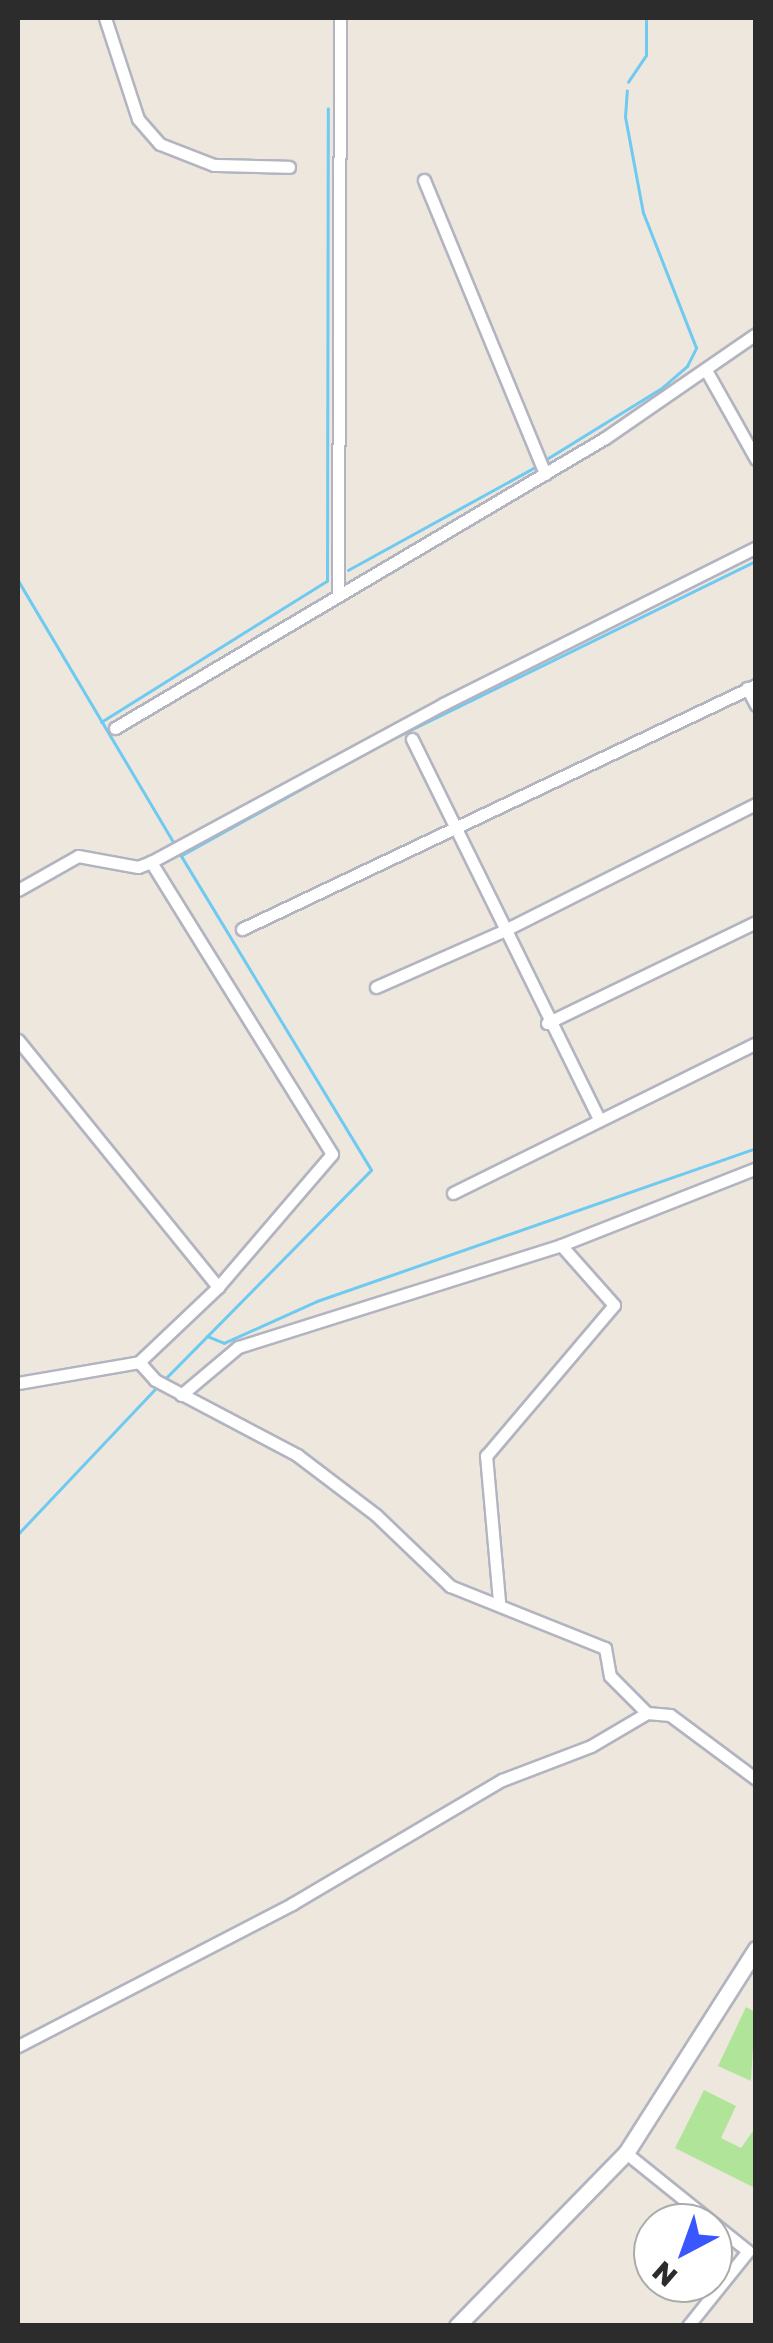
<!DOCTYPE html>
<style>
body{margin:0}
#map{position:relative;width:773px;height:2343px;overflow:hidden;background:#eee7de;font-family:"Golos Text",sans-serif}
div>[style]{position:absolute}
.green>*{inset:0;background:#b0e599}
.stream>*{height:2.5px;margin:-1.25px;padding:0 1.25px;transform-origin:1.25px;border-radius:1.25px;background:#6fcaf2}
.roads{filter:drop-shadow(2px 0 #b2b4c0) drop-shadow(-2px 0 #b2b4c0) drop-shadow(0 2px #b2b4c0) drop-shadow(0 -2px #b2b4c0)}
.street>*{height:11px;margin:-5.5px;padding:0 5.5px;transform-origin:5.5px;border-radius:5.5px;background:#fff}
.secondary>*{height:15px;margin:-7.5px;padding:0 7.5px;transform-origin:7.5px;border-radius:7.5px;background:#fff}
span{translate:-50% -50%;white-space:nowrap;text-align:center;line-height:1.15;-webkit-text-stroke:10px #fff;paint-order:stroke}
.frame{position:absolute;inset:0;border:20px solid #2c2c2c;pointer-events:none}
.north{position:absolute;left:633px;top:2203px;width:100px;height:100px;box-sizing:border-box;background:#fff;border:2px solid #ababab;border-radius:50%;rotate:221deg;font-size:28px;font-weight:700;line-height:40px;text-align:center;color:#2c2c2c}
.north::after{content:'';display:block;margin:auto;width:35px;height:45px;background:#3a57fe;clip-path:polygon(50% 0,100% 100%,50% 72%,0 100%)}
</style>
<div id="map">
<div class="green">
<i style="clip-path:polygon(746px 2007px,755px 2012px,751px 2081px,718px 2066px)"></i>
<i style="clip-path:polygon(704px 2090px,736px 2106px,721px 2138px,741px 2148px,755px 2128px,755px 2188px,675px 2148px)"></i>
</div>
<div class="stream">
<i style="left:628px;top:82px;width:32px;rotate:-56deg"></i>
<i style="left:646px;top:55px;width:34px;rotate:-90deg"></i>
<i style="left:545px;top:460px;width:139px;rotate:-31.7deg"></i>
<i style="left:663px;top:387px;width:32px;rotate:-41deg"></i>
<i style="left:687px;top:366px;width:20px;rotate:-63deg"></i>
<i style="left:696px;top:348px;width:145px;rotate:-111.4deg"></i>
<i style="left:643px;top:213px;width:98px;rotate:-100.6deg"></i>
<i style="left:625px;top:117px;width:26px;rotate:-86deg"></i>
<i style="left:348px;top:570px;width:213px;rotate:-28.8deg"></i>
<i style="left:18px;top:580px;width:306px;rotate:59.3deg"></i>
<i style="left:327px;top:581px;width:472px;rotate:-89.9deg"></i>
<i style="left:101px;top:722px;width:266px;rotate:-32deg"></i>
<i style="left:182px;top:855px;width:231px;rotate:-29deg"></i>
<i style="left:384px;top:743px;width:414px;rotate:-26.1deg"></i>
<i style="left:207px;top:1336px;width:18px;rotate:22deg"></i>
<i style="left:224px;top:1343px;width:102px;rotate:-24.3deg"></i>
<i style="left:317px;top:1301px;width:465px;rotate:-19.2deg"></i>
<i style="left:166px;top:1378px;width:292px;rotate:-45.4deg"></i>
<i style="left:371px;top:1170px;width:373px;rotate:-121.2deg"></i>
<i style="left:18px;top:1534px;width:201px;rotate:-46.6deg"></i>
</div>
<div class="roads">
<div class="street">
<i style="left:105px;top:18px;width:106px;rotate:71.9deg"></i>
<i style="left:138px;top:119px;width:33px;rotate:49deg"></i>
<i style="left:160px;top:144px;width:58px;rotate:21.3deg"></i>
<i style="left:214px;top:165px;width:75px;rotate:1.5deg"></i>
<i style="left:424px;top:180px;width:318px;rotate:67.6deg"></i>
<i style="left:706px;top:370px;width:102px;rotate:60.7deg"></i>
<i style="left:338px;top:595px;width:577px;rotate:-89.8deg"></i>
<i style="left:747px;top:688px;width:19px;rotate:62deg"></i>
<i style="left:115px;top:728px;width:569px;rotate:-30.62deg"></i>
<i style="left:605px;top:438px;width:183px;rotate:-34.6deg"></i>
<i style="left:412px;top:739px;width:424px;rotate:63.8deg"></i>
<i style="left:18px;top:890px;width:69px;rotate:-29.5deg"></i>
<i style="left:78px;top:856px;width:61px;rotate:10.4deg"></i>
<i style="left:138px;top:867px;width:14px;rotate:-21deg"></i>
<i style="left:151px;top:862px;width:332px;rotate:-28.4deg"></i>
<i style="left:443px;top:704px;width:350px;rotate:-26.6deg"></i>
<i style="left:242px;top:929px;width:569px;rotate:-25.39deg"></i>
<i style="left:376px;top:987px;width:139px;rotate:-23.8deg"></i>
<i style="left:503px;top:931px;width:283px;rotate:-26.7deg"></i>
<i style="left:547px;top:1023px;width:232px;rotate:-25.8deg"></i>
<i style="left:18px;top:1040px;width:318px;rotate:51deg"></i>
<i style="left:453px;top:1193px;width:338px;rotate:-26.3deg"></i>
<i style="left:139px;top:1362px;width:24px;rotate:48deg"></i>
<i style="left:155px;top:1380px;width:161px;rotate:27.8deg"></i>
<i style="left:297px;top:1455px;width:99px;rotate:37.2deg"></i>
<i style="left:376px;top:1515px;width:103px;rotate:43.8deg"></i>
<i style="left:450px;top:1586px;width:167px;rotate:21.8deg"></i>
<i style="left:605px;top:1648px;width:28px;rotate:80deg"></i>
<i style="left:610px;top:1676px;width:52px;rotate:45deg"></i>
<i style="left:18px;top:1383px;width:123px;rotate:-9.8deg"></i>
<i style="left:139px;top:1362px;width:109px;rotate:-43.5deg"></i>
<i style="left:218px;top:1287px;width:175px;rotate:-49.4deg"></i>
<i style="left:332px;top:1154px;width:344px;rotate:-121.8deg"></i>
<i style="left:181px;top:1395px;width:75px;rotate:-40.1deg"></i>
<i style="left:238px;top:1347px;width:339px;rotate:-17.5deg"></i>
<i style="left:561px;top:1245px;width:210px;rotate:-21.5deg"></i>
<i style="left:499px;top:1601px;width:146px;rotate:-95.1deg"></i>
<i style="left:486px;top:1456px;width:198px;rotate:-49.7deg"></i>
<i style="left:614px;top:1305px;width:80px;rotate:-131.5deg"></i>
<i style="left:18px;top:2046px;width:309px;rotate:-27.4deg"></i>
<i style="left:292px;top:1904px;width:244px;rotate:-30.6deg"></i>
<i style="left:502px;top:1780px;width:95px;rotate:-20.9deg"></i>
<i style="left:591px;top:1746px;width:65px;rotate:-30.5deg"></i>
<i style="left:647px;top:1713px;width:23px;rotate:5deg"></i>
<i style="left:670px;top:1715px;width:107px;rotate:36.7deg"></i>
<i style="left:626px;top:2153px;width:156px;rotate:38.8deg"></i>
<i style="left:748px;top:2251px;width:96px;rotate:128.7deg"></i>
</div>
<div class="secondary">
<i style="left:457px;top:2326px;width:242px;rotate:-45.7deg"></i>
<i style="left:626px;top:2153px;width:242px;rotate:-57.5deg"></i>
</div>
</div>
<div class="frame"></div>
<div class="north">N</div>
</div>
